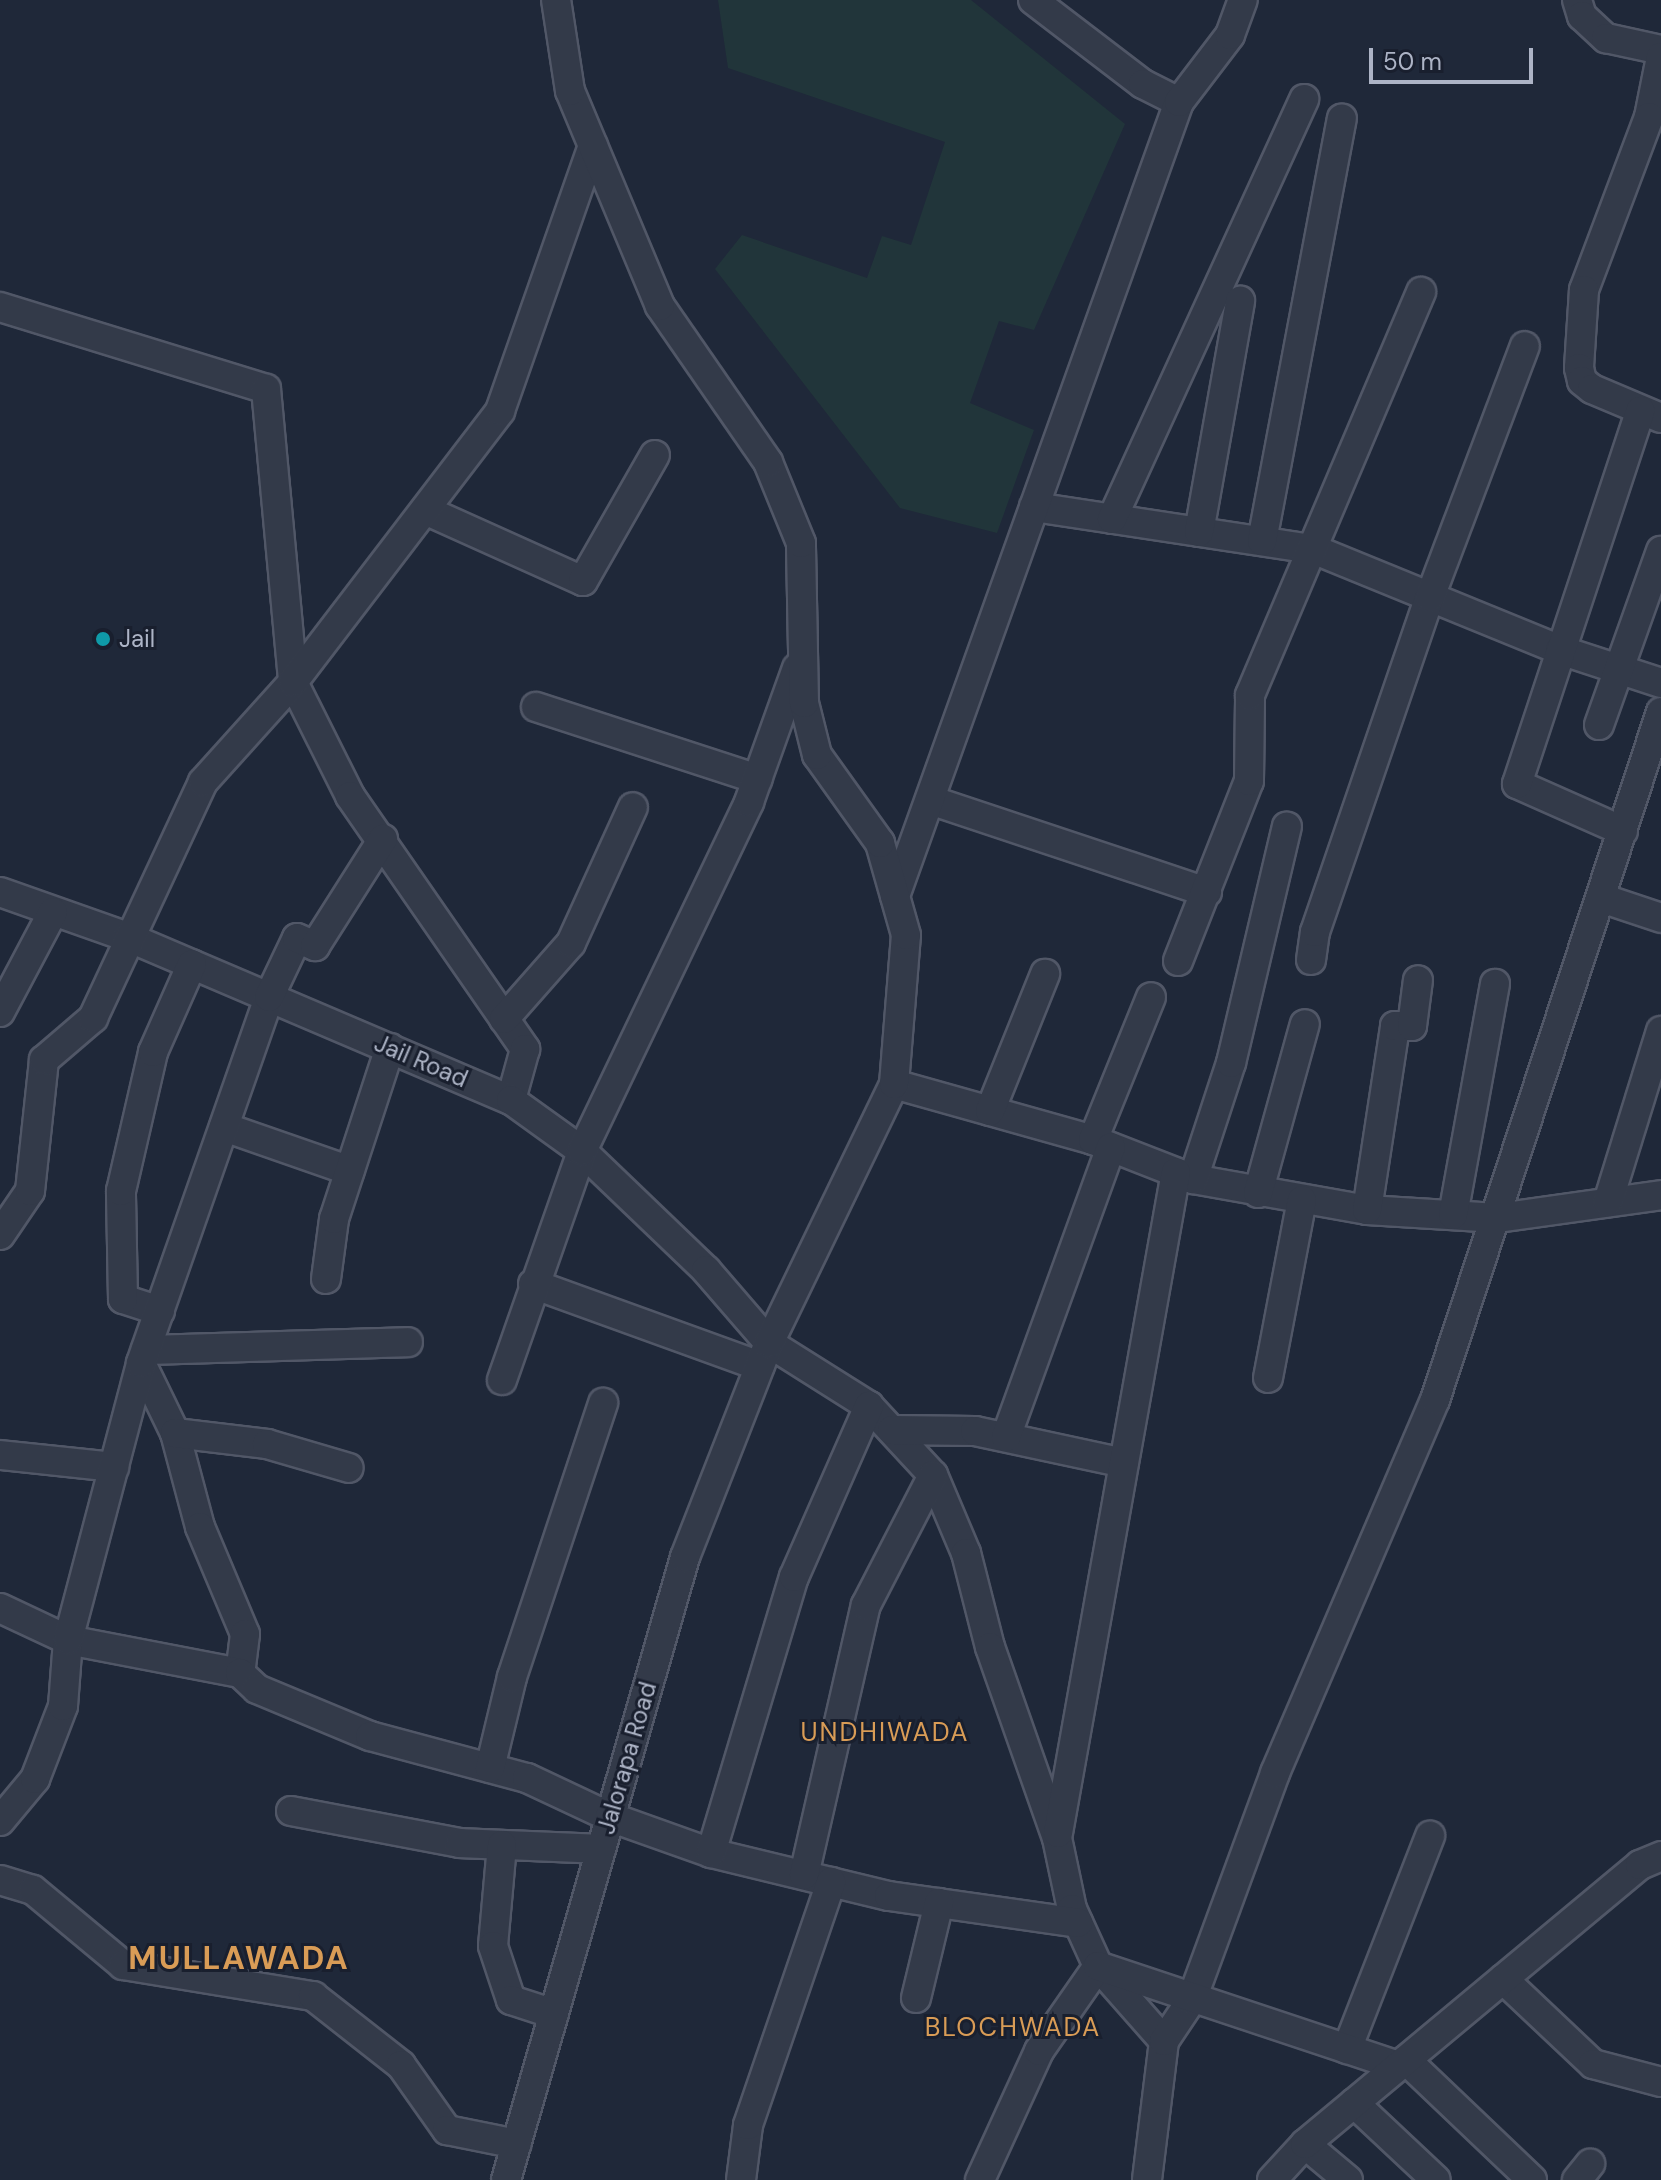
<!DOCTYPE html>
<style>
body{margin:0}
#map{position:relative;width:1661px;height:2180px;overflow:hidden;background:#1f2839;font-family:"DM Sans",sans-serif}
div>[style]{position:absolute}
.green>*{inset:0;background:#21353a}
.roads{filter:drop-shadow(2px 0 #515767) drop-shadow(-2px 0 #515767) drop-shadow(0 2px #515767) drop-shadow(0 -2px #515767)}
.minor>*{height:28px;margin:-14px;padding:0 14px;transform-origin:14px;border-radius:14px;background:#333a49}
.dots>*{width:22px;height:22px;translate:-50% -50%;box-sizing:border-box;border:4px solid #191f2e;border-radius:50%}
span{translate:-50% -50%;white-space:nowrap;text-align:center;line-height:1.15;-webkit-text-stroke:6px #191f2e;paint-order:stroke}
.poi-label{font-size:24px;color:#adb4c6}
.left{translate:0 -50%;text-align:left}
.street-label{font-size:24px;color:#adb4c6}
.neighbourhood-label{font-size:26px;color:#d99c56;letter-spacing:2px}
.district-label{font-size:32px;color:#d99c56;font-weight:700;letter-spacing:2px}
.scale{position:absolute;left:1369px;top:48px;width:164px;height:36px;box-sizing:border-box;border:4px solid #adb4c6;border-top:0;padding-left:10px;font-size:24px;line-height:28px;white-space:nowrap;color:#adb4c6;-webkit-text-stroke:6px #191f2e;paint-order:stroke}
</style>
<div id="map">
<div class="green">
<i style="clip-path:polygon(718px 0,971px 0,1125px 124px,1034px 330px,999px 321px,970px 403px,1034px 430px,997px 533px,900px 508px,715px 269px,742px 235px,867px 278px,882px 236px,911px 245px,945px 142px,728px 68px)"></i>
</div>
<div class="roads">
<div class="minor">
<i style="left:1033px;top:0;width:138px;rotate:37.4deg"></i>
<i style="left:1143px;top:84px;width:40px;rotate:26.6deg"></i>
<i style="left:1577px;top:0;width:17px;rotate:73deg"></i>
<i style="left:1582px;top:16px;width:33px;rotate:43deg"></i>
<i style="left:1606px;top:38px;width:56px;rotate:12.3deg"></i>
<i style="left:1661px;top:57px;width:61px;rotate:101.3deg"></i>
<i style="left:1649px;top:117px;width:185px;rotate:110.6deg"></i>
<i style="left:1584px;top:290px;width:78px;rotate:93.7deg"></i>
<i style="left:1579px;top:368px;width:13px;rotate:77deg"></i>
<i style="left:1582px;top:381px;width:13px;rotate:39deg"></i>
<i style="left:1592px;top:389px;width:75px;rotate:22.8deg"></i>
<i style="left:0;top:307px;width:278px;rotate:17.1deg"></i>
<i style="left:266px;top:389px;width:294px;rotate:84.7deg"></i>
<i style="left:293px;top:682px;width:127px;rotate:63.4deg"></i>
<i style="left:350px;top:796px;width:308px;rotate:55.3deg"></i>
<i style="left:525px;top:1049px;width:53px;rotate:105.4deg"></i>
<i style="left:1034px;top:507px;width:282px;rotate:8.6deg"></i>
<i style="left:1313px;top:549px;width:267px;rotate:22.2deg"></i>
<i style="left:1560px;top:650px;width:106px;rotate:18.1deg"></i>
<i style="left:425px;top:510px;width:173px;rotate:24.2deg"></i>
<i style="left:583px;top:581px;width:145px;rotate:-60.3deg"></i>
<i style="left:1112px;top:519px;width:462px;rotate:-65.4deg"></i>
<i style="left:1199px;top:532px;width:235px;rotate:-79.9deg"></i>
<i style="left:1262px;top:541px;width:430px;rotate:-79.3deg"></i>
<i style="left:536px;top:707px;width:233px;rotate:18deg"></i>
<i style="left:1599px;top:725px;width:185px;rotate:-70.4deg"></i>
<i style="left:930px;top:800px;width:292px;rotate:18.4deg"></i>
<i style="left:1623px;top:831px;width:116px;rotate:-156.1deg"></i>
<i style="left:1517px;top:784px;width:393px;rotate:-71.7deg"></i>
<i style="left:0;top:892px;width:136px;rotate:19.4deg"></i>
<i style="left:128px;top:937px;width:416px;rotate:23.1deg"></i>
<i style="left:511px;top:1100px;width:87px;rotate:35.7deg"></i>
<i style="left:582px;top:1151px;width:172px;rotate:43.8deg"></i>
<i style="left:706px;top:1270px;width:96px;rotate:49.2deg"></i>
<i style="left:769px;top:1343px;width:118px;rotate:32.2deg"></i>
<i style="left:869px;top:1406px;width:94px;rotate:47.2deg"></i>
<i style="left:933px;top:1475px;width:85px;rotate:67.1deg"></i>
<i style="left:966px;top:1553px;width:97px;rotate:75.7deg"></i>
<i style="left:990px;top:1647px;width:202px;rotate:70.7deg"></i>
<i style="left:1057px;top:1838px;width:73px;rotate:78.1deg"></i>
<i style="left:1072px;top:1909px;width:63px;rotate:65.5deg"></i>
<i style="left:1098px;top:1966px;width:100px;rotate:48.7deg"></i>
<i style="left:1164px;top:2041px;width:140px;rotate:97deg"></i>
<i style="left:895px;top:896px;width:843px;rotate:-70.32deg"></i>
<i style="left:1179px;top:102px;width:84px;rotate:-52.7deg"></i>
<i style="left:1230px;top:35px;width:37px;rotate:-70deg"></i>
<i style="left:1601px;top:898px;width:63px;rotate:18.4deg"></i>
<i style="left:1311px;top:960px;width:28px;rotate:-82deg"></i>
<i style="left:1315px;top:932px;width:354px;rotate:-71.1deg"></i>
<i style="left:1430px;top:597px;width:268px;rotate:-69.3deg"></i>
<i style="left:1178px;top:961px;width:193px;rotate:-68.5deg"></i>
<i style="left:1249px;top:781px;width:86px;rotate:-89.3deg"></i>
<i style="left:1250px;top:695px;width:438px;rotate:-67deg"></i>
<i style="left:0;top:1012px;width:113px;rotate:-62.1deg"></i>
<i style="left:504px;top:1019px;width:101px;rotate:-48.6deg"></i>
<i style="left:571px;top:943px;width:149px;rotate:-65.5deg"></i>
<i style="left:894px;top:1084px;width:207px;rotate:15.7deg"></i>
<i style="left:1093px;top:1140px;width:107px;rotate:21.3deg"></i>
<i style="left:1193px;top:1179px;width:177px;rotate:10.1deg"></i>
<i style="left:1367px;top:1210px;width:131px;rotate:3.5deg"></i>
<i style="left:1498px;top:1218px;width:165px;rotate:-8deg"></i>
<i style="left:990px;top:1111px;width:148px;rotate:-68.1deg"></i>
<i style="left:224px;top:1127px;width:133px;rotate:19.2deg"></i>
<i style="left:1093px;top:1140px;width:154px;rotate:-67.9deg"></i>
<i style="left:1193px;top:1179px;width:122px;rotate:-71.9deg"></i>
<i style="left:1231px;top:1063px;width:243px;rotate:-76.7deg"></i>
<i style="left:1258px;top:1193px;width:175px;rotate:-74.5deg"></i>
<i style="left:1608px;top:1202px;width:179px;rotate:-72.8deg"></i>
<i style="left:1367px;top:1210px;width:186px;rotate:-81.3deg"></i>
<i style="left:1395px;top:1026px;width:17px"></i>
<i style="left:1412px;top:1026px;width:46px;rotate:-82.6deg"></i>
<i style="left:1453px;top:1215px;width:235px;rotate:-79.7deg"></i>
<i style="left:0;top:1235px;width:53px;rotate:-55.7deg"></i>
<i style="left:30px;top:1191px;width:132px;rotate:-83.9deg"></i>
<i style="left:44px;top:1060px;width:65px;rotate:-40.6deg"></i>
<i style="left:93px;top:1018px;width:260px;rotate:-65deg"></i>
<i style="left:203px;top:782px;width:135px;rotate:-48deg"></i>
<i style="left:293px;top:682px;width:341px;rotate:-52.6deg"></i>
<i style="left:500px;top:411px;width:281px;rotate:-70.7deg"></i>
<i style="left:326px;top:1279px;width:61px;rotate:-82.4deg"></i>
<i style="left:334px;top:1219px;width:180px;rotate:-71.9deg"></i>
<i style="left:533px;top:1284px;width:241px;rotate:19.9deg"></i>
<i style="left:160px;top:1311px;width:39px;rotate:-162deg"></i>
<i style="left:123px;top:1299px;width:108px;rotate:-91.1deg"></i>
<i style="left:121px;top:1191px;width:143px;rotate:-77deg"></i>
<i style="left:153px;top:1052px;width:96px;rotate:-66.1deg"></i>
<i style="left:146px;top:1350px;width:262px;rotate:-1.7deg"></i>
<i style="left:141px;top:1363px;width:78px;rotate:64.1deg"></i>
<i style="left:175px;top:1433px;width:97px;rotate:75.1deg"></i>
<i style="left:200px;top:1527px;width:116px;rotate:67.2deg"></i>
<i style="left:245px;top:1634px;width:39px;rotate:97deg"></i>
<i style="left:1268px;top:1378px;width:181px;rotate:-79.2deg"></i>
<i style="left:502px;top:1380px;width:243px;rotate:-70.7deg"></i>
<i style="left:582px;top:1151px;width:387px;rotate:-64.4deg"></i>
<i style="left:749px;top:802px;width:142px;rotate:-70.3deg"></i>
<i style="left:892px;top:1430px;width:83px;rotate:0.7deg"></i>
<i style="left:975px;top:1431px;width:152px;rotate:12.1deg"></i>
<i style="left:175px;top:1433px;width:93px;rotate:6.8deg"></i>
<i style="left:267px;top:1444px;width:85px;rotate:16.3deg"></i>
<i style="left:1006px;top:1437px;width:308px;rotate:-70.1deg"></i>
<i style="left:0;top:1455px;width:115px;rotate:6deg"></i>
<i style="left:0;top:1608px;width:75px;rotate:25.2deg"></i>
<i style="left:68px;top:1640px;width:175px;rotate:10.9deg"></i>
<i style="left:240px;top:1673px;width:23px;rotate:43deg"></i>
<i style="left:257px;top:1689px;width:122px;rotate:22.6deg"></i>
<i style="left:370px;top:1736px;width:163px;rotate:15deg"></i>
<i style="left:527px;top:1778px;width:92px;rotate:25.2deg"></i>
<i style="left:610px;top:1817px;width:107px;rotate:19.6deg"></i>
<i style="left:711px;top:1853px;width:183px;rotate:13.6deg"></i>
<i style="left:889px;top:1896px;width:191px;rotate:8.1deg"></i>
<i style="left:490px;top:1768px;width:94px;rotate:-76.4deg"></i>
<i style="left:512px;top:1677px;width:289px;rotate:-71.6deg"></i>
<i style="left:291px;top:1811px;width:172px;rotate:10.7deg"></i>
<i style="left:460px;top:1843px;width:141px;rotate:2.4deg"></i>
<i style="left:0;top:1821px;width:55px;rotate:-50.2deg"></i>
<i style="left:35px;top:1779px;width:78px;rotate:-69deg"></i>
<i style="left:63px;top:1706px;width:66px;rotate:-85.7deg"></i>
<i style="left:68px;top:1640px;width:286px;rotate:-75.2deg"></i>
<i style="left:141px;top:1363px;width:388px;rotate:-70.7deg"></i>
<i style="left:269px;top:997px;width:65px;rotate:-64.6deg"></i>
<i style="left:297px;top:938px;width:20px;rotate:24deg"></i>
<i style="left:315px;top:946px;width:127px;rotate:-57.6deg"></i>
<i style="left:1058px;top:1833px;width:671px;rotate:-79.88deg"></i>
<i style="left:502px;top:1845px;width:101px;rotate:95.1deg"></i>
<i style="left:493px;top:1946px;width:57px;rotate:71.6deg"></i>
<i style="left:511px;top:2000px;width:45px;rotate:18deg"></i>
<i style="left:711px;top:1853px;width:288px;rotate:-73.3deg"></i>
<i style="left:794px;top:1577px;width:187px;rotate:-66.3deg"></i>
<i style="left:804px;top:1875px;width:277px;rotate:-77.1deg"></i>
<i style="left:866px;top:1605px;width:146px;rotate:-62.7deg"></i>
<i style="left:0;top:1880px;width:34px;rotate:17deg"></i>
<i style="left:33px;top:1890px;width:117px;rotate:39.8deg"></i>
<i style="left:123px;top:1965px;width:193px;rotate:9.3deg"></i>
<i style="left:313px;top:1996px;width:112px;rotate:38.1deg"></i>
<i style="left:401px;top:2065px;width:80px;rotate:54.7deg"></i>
<i style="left:447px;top:2130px;width:71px;rotate:11.3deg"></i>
<i style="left:1503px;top:1979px;width:124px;rotate:43.4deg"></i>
<i style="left:1593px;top:2064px;width:70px;rotate:14.8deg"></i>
<i style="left:916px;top:1998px;width:98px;rotate:-76.4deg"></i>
<i style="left:1164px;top:2041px;width:50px;rotate:-56.3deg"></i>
<i style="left:1192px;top:1999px;width:241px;rotate:-69.8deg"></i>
<i style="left:1275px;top:1773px;width:406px;rotate:-66.8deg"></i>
<i style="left:1435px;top:1400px;width:724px;rotate:-71.82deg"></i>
<i style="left:1347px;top:2049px;width:229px;rotate:-68.7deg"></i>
<i style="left:1406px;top:2060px;width:174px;rotate:43.6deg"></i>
<i style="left:1354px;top:2103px;width:112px;rotate:43.2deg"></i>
<i style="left:1305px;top:2144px;width:56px;rotate:39.9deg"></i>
<i style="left:506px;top:2180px;width:648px;rotate:-73.97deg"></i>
<i style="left:685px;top:1557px;width:230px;rotate:-68.6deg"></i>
<i style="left:769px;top:1343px;width:288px;rotate:-64.2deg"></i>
<i style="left:894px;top:1084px;width:149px;rotate:-85.4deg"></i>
<i style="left:906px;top:935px;width:96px;rotate:-105.8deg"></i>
<i style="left:880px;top:843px;width:108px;rotate:-125.6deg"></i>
<i style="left:817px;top:755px;width:54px;rotate:-104deg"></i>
<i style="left:804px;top:703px;width:160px;rotate:-91.1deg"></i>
<i style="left:801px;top:543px;width:87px;rotate:-112.2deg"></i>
<i style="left:768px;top:462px;width:190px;rotate:-124.7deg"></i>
<i style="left:660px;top:306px;width:233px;rotate:-112.7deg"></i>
<i style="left:570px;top:91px;width:92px;rotate:-98.7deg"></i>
<i style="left:741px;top:2180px;width:55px;rotate:-82.7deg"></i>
<i style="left:748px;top:2125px;width:257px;rotate:-71.1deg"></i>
<i style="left:980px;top:2180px;width:142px;rotate:-65.4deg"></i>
<i style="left:1039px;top:2051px;width:103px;rotate:-55.2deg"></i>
<i style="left:1098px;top:1966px;width:316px;rotate:18.4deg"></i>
<i style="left:1272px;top:2180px;width:49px;rotate:-47.5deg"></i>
<i style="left:1305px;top:2144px;width:436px;rotate:-39.8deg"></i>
<i style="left:1640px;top:1865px;width:23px;rotate:-23deg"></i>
<i style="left:1577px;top:2180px;width:21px;rotate:-51deg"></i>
</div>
</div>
<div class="dots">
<i style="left:103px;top:639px;background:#0f9aa8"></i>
</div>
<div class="poi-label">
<span class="left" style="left:119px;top:639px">Jail</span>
</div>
<div class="street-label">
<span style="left:421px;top:1061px;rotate:23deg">Jail Road</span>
<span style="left:627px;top:1758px;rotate:-74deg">Jalorapa Road</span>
</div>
<div class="neighbourhood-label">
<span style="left:885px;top:1733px">UNDHIWADA</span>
<span style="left:1013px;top:2028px">BLOCHWADA</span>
</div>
<div class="district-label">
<span style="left:239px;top:1958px">MULLAWADA</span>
</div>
<div class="scale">50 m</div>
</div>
